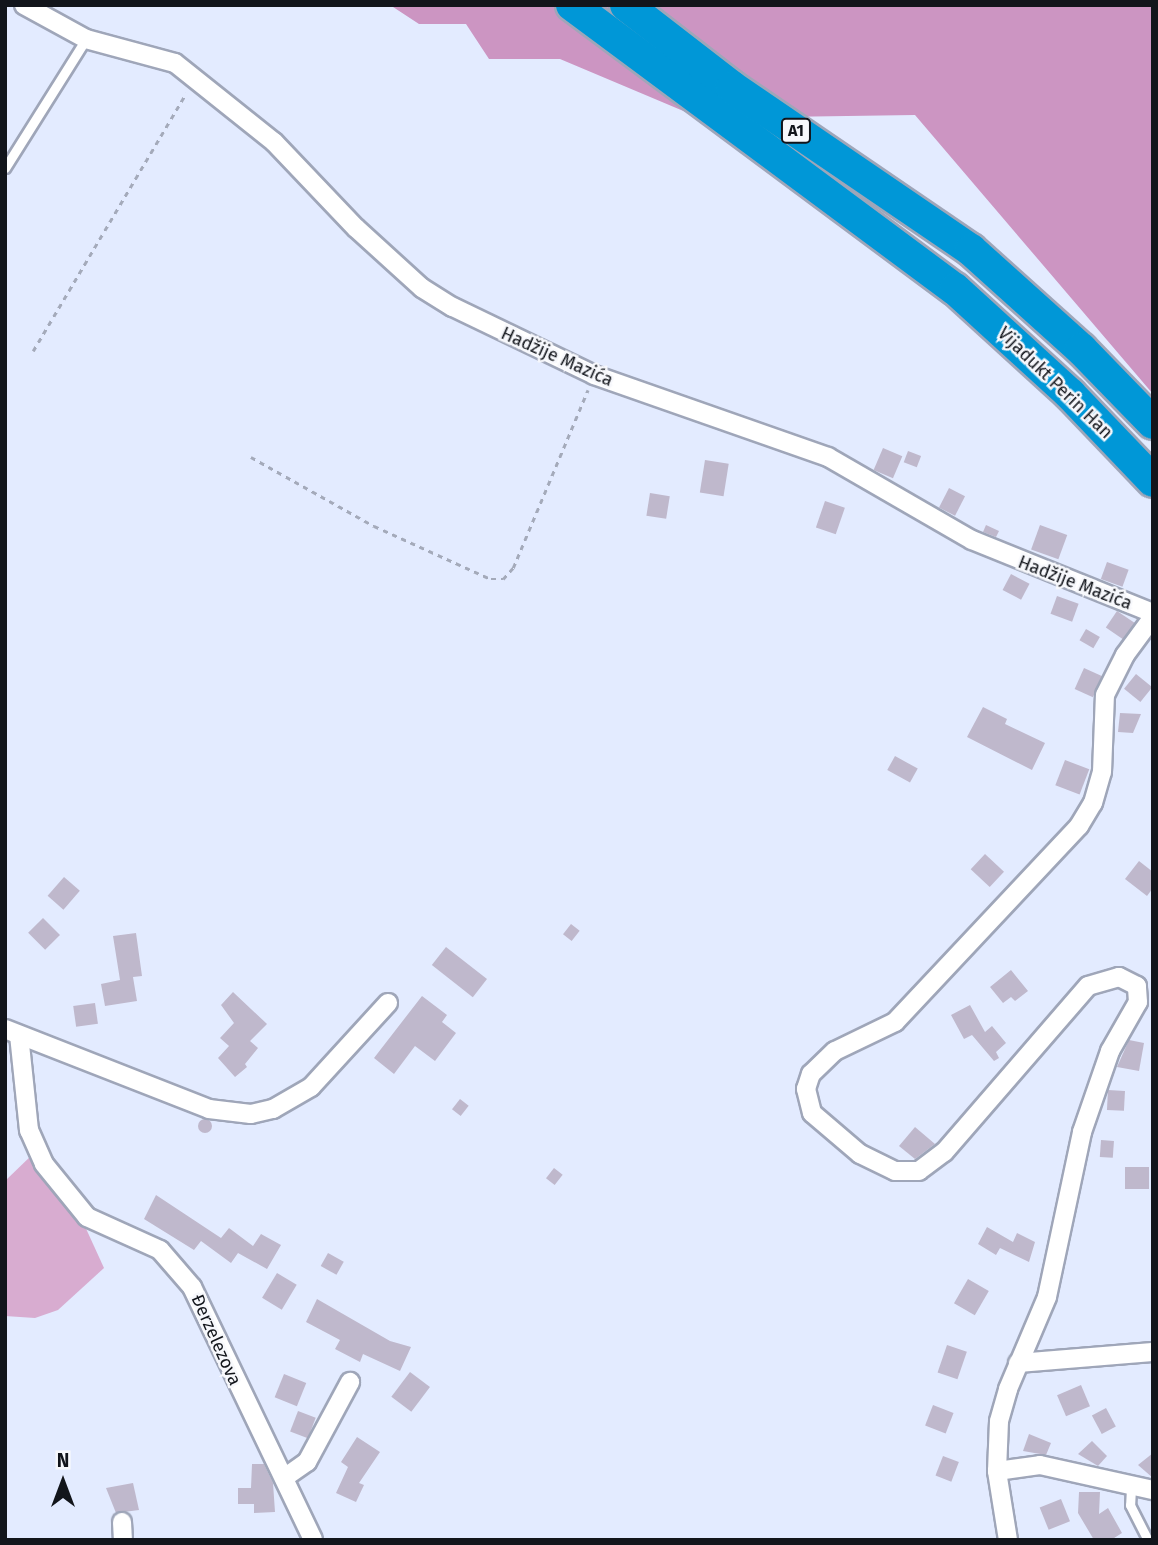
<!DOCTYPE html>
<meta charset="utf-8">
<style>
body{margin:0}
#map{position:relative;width:1158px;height:1545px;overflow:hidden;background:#e3ebff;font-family:"Fira Sans",sans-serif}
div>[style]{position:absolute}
.green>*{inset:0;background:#d8acd0}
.forest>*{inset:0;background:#cc95c2}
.building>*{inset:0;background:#bfb8cc;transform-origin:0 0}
.round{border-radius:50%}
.path>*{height:2.5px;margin-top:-1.25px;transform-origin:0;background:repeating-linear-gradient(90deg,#a4aaba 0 5px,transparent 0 10px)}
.roads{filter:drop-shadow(2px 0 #9fa6b9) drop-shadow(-2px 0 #9fa6b9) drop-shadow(0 2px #9fa6b9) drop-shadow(0 -2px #9fa6b9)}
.lane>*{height:9px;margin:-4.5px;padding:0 4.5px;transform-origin:4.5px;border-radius:4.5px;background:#fff}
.street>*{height:18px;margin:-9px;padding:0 9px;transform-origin:9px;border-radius:9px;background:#fff}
.highway>*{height:32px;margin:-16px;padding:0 16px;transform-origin:16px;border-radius:16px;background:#0097d7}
span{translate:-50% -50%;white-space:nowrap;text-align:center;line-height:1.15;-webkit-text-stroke:5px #f7f8fc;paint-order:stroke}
.shield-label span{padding:2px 5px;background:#f7f8fc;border:2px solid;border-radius:5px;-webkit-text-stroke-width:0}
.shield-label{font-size:16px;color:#12151b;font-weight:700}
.street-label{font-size:18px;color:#12151b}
.frame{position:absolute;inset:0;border:7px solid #12151b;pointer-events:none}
.north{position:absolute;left:28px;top:1447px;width:70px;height:70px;-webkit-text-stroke:5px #f7f8fc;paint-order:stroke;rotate:0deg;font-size:19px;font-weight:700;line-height:28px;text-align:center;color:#12151b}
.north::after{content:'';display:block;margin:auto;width:24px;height:32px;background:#12151b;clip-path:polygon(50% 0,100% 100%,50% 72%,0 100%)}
</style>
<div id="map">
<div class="green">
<i style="clip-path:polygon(34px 1153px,83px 1222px,104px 1268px,58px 1310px,35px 1318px,5px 1316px,5px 1181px)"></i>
</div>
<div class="forest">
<i style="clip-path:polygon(390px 5px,1153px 5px,1153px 394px,915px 115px,700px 118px,560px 59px,489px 59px,466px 24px,419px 24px)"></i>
</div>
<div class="building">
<i style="left:883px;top:448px;width:21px;height:24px;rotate:23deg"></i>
<i style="left:908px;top:451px;width:14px;height:12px;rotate:21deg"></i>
<i style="left:705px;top:460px;width:24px;height:33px;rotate:9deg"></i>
<i style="left:949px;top:488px;width:18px;height:22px;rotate:27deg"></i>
<i style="left:650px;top:493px;width:20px;height:23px;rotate:9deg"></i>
<i style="left:825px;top:501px;width:21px;height:28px;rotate:19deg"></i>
<i style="clip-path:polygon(986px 525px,999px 531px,996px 537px,983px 532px)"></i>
<i style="left:1040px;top:525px;width:29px;height:26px;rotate:20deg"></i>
<i style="left:1107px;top:562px;width:23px;height:18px;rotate:20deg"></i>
<i style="left:1011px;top:574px;width:21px;height:18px;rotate:28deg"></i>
<i style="left:1057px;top:596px;width:23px;height:19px;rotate:20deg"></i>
<i style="left:1117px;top:611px;width:22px;height:20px;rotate:34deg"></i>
<i style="left:1086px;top:629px;width:16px;height:13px;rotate:30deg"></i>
<i style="left:1084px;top:668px;width:20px;height:23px;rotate:24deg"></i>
<i style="left:1136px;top:674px;width:21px;height:19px;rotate:39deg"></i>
<i style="clip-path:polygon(983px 707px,1007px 719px,1005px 724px,1045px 743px,1032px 770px,967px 737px)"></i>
<i style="clip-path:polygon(1120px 713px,1141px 714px,1133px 733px,1118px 732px)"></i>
<i style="left:895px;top:756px;width:26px;height:16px;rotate:29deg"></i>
<i style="left:1065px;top:760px;width:26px;height:27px;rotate:21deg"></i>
<i style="left:985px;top:854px;width:26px;height:21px;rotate:43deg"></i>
<i style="clip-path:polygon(1139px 861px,1153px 872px,1153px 888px,1147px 896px,1125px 879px)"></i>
<i style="left:64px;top:877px;width:21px;height:25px;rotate:41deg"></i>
<i style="left:43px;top:918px;width:24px;height:21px;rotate:45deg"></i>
<i style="left:571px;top:924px;width:11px;height:13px;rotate:38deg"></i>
<i style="clip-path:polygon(136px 933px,142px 976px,133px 977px,137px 1001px,105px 1006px,101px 984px,120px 980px,113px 936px)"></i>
<i style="left:446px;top:947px;width:52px;height:23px;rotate:38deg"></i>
<i style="clip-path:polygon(1011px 970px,1028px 991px,1015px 1001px,1011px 997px,1003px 1003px,990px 987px)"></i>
<i style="clip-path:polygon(233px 992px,267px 1024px,250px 1041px,258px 1048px,245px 1064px,247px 1067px,235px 1077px,218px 1058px,229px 1046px,220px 1038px,234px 1023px,221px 1005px)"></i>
<i style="clip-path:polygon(422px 996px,447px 1015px,442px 1022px,456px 1033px,435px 1061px,415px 1046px,394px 1074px,374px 1058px)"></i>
<i style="left:95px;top:1003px;width:21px;height:22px;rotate:82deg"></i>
<i style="clip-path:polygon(970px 1005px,985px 1032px,992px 1026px,1006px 1043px,996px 1052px,999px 1058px,994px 1061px,972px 1035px,964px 1039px,951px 1015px)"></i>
<i style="clip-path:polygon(1129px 1040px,1144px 1043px,1139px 1071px,1117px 1067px)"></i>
<i style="left:1108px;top:1090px;width:17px;height:20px;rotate:3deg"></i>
<i style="left:460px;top:1099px;width:11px;height:13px;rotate:38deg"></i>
<i class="round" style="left:198px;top:1119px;width:14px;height:14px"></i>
<i style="clip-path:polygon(915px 1127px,935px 1144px,915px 1159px,899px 1146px)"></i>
<i style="left:1101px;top:1140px;width:13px;height:17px;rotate:4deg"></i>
<i style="left:1125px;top:1167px;width:24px;height:22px"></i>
<i style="left:554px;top:1168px;width:11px;height:13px;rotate:38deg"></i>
<i style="clip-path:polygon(156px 1195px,221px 1238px,229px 1228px,253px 1246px,261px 1234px,281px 1245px,267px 1269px,238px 1253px,231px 1263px,201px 1241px,194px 1250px,144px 1219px)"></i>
<i style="clip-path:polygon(987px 1227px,1013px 1242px,1017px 1233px,1035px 1242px,1029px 1262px,1000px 1248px,996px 1255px,978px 1244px)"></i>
<i style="left:328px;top:1253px;width:18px;height:15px;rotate:29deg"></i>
<i style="left:277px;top:1273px;width:23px;height:29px;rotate:31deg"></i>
<i style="left:968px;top:1279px;width:24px;height:28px;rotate:30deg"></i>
<i style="clip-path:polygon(317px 1299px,390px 1341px,411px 1347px,400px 1371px,363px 1354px,360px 1362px,335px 1349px,340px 1340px,306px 1322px)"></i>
<i style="left:947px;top:1345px;width:21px;height:29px;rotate:19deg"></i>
<i style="left:410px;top:1372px;width:25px;height:31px;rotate:37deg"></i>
<i style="left:284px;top:1374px;width:24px;height:25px;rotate:22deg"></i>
<i style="left:1081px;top:1385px;width:23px;height:26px;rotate:67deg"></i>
<i style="left:933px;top:1405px;width:22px;height:22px;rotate:21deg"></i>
<i style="left:1106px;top:1408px;width:21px;height:16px;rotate:62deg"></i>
<i style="left:298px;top:1411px;width:19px;height:22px;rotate:21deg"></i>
<i style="clip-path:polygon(1029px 1434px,1051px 1443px,1046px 1455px,1023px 1451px)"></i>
<i style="clip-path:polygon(357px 1437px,380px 1452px,359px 1483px,364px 1485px,356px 1502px,336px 1493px,348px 1467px,341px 1462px)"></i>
<i style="clip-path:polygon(1092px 1441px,1107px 1456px,1098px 1466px,1078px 1454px)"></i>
<i style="clip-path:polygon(1153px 1453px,1153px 1478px,1138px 1465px)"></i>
<i style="left:943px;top:1456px;width:17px;height:21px;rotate:21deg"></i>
<i style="clip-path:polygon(252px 1464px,264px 1464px,273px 1483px,275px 1512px,254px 1513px,254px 1504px,238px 1504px,238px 1488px,251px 1488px)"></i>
<i style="clip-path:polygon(133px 1483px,139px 1510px,116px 1513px,106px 1488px)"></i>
<i style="clip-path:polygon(1079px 1492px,1100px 1492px,1099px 1514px,1108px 1508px,1122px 1533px,1111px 1540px,1094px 1540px,1078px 1513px)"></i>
<i style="left:1061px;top:1499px;width:24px;height:23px;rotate:68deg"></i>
</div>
<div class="path">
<i style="left:33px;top:351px;width:300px;rotate:-59.3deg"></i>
<i style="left:251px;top:457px;width:141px;rotate:29.3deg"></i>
<i style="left:374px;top:526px;width:128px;rotate:24.4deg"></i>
<i style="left:491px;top:579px;width:12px"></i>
<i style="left:503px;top:579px;width:15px;rotate:-48deg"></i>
<i style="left:513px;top:568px;width:193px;rotate:-67.2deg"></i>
</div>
<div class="roads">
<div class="lane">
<i style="left:5px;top:168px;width:152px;rotate:-57.9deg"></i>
<i style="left:1131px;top:1488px;width:17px;rotate:93deg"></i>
<i style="left:1130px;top:1505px;width:39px;rotate:63deg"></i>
</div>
<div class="street">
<i style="left:24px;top:5px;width:71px;rotate:28.7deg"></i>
<i style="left:86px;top:39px;width:92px;rotate:15.1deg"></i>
<i style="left:175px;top:63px;width:127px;rotate:38.6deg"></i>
<i style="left:274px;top:142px;width:119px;rotate:46.4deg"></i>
<i style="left:356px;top:228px;width:89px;rotate:42.3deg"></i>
<i style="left:422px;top:288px;width:36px;rotate:32deg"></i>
<i style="left:453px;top:307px;width:157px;rotate:25.7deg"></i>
<i style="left:594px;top:375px;width:248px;rotate:19.3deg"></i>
<i style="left:828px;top:457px;width:166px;rotate:30deg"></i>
<i style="left:972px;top:540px;width:195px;rotate:22deg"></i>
<i style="left:5px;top:1029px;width:219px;rotate:21.4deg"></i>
<i style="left:209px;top:1109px;width:42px;rotate:6.8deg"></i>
<i style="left:251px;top:1114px;width:23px;rotate:-13deg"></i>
<i style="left:273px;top:1109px;width:44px;rotate:-30.1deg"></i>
<i style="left:311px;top:1087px;width:114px;rotate:-47.5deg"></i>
<i style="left:19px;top:1035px;width:96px;rotate:84deg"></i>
<i style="left:29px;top:1130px;width:37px;rotate:66deg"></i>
<i style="left:44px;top:1164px;width:68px;rotate:50.9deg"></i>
<i style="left:87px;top:1217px;width:80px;rotate:24.3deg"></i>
<i style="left:160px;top:1250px;width:49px;rotate:49.1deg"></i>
<i style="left:192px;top:1287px;width:280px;rotate:64.4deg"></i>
<i style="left:1018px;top:1363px;width:135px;rotate:-4.7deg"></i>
<i style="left:997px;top:1471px;width:43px;rotate:-7.9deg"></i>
<i style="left:1040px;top:1465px;width:116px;rotate:12.5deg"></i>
<i style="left:284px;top:1478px;width:28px;rotate:-35deg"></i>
<i style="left:307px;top:1462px;width:91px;rotate:-61.7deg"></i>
<i style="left:122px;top:1522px;width:18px;rotate:87deg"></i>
<i style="left:1008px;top:1540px;width:70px;rotate:-99.1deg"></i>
<i style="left:997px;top:1471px;width:50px;rotate:-87.7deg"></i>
<i style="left:999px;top:1421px;width:33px;rotate:-74deg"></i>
<i style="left:1008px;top:1389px;width:100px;rotate:-67deg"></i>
<i style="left:1047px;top:1297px;width:169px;rotate:-78deg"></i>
<i style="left:1082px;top:1132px;width:86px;rotate:-70.9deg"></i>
<i style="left:1110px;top:1051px;width:56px;rotate:-60.3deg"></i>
<i style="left:1138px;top:1002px;width:16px;rotate:-94deg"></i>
<i style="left:1137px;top:986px;width:20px;rotate:-153deg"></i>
<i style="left:1119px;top:977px;width:32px;rotate:164deg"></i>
<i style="left:1088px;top:986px;width:220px;rotate:130.9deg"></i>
<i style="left:944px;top:1152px;width:31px;rotate:143deg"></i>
<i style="left:919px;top:1171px;width:24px;rotate:180deg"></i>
<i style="left:895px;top:1171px;width:39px;rotate:-154deg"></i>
<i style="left:860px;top:1154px;width:63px;rotate:-139.5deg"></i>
<i style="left:812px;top:1113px;width:25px;rotate:-104deg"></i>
<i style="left:806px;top:1089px;width:16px;rotate:-72deg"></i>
<i style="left:811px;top:1074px;width:33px;rotate:-44deg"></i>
<i style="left:835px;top:1051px;width:67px;rotate:-25.8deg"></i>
<i style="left:895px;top:1022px;width:269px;rotate:-46.8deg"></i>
<i style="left:1079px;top:826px;width:27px;rotate:-59deg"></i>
<i style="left:1093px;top:803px;width:32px;rotate:-74deg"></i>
<i style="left:1102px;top:772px;width:77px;rotate:-87.8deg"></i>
<i style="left:1105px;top:695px;width:45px;rotate:-63.4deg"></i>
<i style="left:1125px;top:655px;width:47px;rotate:-53.6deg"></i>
</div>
<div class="highway">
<i style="left:572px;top:5px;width:477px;rotate:36.6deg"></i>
<i style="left:955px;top:289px;width:156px;rotate:42.4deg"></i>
<i style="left:1070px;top:394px;width:120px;rotate:46.3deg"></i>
<i style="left:626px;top:5px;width:134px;rotate:37.7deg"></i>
<i style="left:732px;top:87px;width:289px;rotate:34.3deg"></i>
<i style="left:971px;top:250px;width:148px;rotate:42deg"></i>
<i style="left:1081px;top:349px;width:103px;rotate:45.8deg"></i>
</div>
</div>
<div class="shield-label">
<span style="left:796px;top:131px">A1</span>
</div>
<div class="street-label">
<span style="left:557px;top:357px;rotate:24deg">Hadžije Mazića</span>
<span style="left:1055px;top:383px;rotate:44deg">Vijadukt Perin Han</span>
<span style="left:1075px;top:583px;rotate:21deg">Hadžije Mazića</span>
<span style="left:216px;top:1340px;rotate:66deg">Đerzelezova</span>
</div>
<div class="frame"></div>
<div class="north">N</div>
</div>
